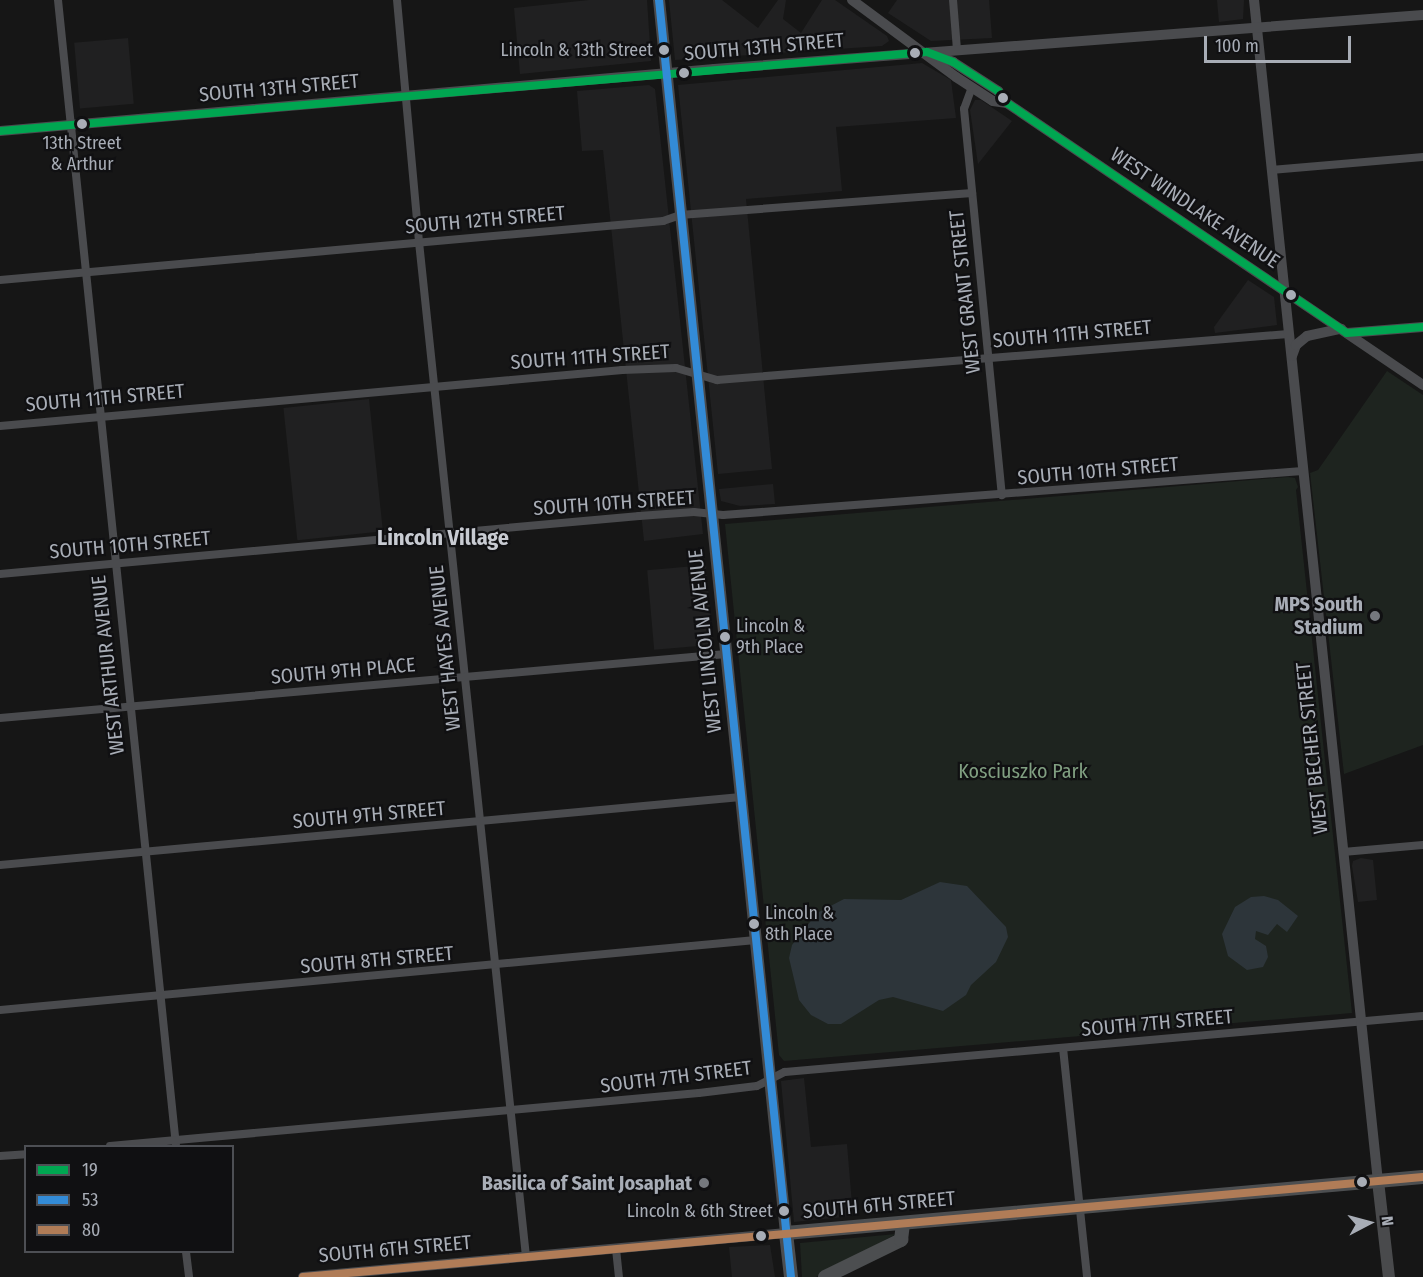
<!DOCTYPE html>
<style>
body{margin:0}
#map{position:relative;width:1423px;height:1277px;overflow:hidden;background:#161616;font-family:"Fira Sans Condensed",sans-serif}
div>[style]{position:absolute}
.built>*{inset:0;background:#202021;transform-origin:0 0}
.green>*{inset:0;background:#1e241f}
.water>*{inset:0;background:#2d353a}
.minor>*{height:8px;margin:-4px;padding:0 4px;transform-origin:4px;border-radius:4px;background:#4a4b4e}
.tertiary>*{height:10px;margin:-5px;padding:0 5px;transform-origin:5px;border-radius:5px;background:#4a4b4e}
.secondary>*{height:12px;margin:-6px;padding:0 6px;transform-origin:6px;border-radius:6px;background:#494a4c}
.primary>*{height:14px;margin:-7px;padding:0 7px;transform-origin:7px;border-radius:7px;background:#4c4e50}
.bus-1>*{height:8px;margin:-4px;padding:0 4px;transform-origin:4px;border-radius:4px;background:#00a651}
.bus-2>*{height:8px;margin:-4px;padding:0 4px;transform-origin:4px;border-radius:4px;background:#338bd7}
.bus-3>*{height:8px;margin:-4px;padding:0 4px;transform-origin:4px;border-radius:4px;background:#b07c57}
.dots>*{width:16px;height:16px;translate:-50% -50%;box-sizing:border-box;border:3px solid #101012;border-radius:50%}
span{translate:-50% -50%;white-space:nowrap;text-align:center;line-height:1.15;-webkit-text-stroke:4.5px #101012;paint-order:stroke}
.bus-label{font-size:18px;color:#a8adb6}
.right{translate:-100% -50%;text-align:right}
.left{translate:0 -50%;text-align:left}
.street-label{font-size:20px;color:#a8adb6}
.poi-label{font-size:20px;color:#a8adb6;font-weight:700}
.park-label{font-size:20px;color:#809f81}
.quarter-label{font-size:22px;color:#c8cbd2;font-weight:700}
.legend{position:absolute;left:24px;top:1145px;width:210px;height:108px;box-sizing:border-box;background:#101012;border:2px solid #4d4f54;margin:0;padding:8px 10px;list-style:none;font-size:18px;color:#a8adb6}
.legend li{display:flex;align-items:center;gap:12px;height:30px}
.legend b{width:30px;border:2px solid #4d4f54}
.north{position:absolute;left:1339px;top:1193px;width:60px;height:60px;-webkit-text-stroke:4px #101012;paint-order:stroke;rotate:84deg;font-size:16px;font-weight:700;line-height:24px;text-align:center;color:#a8adb6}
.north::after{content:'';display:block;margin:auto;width:21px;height:27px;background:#a8adb6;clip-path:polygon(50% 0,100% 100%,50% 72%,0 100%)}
.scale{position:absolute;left:1204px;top:36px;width:147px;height:27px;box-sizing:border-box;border:3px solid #a8adb6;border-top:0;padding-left:8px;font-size:18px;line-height:21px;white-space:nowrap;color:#a8adb6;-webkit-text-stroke:4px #101012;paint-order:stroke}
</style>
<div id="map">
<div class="built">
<i style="clip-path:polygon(589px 0,647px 0,651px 61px,520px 74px,514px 8px)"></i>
<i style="clip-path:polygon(669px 0,722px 0,758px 28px,778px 0,786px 0,783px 19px,801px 33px,822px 0,835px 0,887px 36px,889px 41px,882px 46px,675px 60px)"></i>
<i style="clip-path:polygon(897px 0,989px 0,992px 38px,931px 41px,888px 13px)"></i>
<i style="clip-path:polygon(1217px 0,1244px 0,1243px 19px,1219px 22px)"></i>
<i style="left:128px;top:38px;width:66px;height:54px;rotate:85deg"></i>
<i style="clip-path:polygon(922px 63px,951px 80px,956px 118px,836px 127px,842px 191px,746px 199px,772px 469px,718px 474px,678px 85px)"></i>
<i style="clip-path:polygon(649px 85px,655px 89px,703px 534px,644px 541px,603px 150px,582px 151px,577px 91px)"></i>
<i style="clip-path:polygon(975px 100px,981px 100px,1012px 121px,978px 164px,970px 110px)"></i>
<i style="clip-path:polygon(1248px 280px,1274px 297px,1277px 325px,1215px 333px,1214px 327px)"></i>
<i style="left:369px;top:399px;width:133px;height:86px;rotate:84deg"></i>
<i style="clip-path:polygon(773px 484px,775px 504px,740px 506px,721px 501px,719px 489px)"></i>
<i style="left:706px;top:565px;width:80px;height:59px;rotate:85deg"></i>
<i style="clip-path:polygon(1361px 858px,1373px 860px,1377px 900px,1358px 902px,1352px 866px,1353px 861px)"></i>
<i style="clip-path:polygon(804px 1078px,811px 1147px,847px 1144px,853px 1216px,794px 1222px,781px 1081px)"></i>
<i style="clip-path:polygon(770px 1245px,775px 1277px,732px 1277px,729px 1247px)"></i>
</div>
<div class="green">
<i style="clip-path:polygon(1387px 371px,1423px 395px,1423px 745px,1344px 774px,1310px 473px,1318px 470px)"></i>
<i style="clip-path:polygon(1288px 477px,1295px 478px,1298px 487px,1296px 490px,1352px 1013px,784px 1061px,779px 1055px,725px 524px)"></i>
<i style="clip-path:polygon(896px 1234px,816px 1277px,802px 1277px,800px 1243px)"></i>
</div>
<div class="water">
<i style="clip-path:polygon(940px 882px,967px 886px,1006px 927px,1008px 937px,996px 962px,971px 985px,966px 995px,943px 1011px,893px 997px,879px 1000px,841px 1024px,828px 1024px,811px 1015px,799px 1000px,789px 958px,792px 945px,817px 913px,844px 899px,901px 900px)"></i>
<i style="clip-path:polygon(1264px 896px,1278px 900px,1298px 916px,1287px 932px,1277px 924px,1268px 935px,1256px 931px,1255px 939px,1266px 946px,1268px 957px,1263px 967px,1247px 970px,1228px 956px,1222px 934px,1235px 907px,1251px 897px)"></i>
</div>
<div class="minor">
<i style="left:58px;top:0;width:1152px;rotate:84.12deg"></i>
<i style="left:397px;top:0;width:243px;rotate:84.8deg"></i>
<i style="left:419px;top:242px;width:1021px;rotate:83.98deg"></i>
<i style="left:953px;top:0;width:50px;rotate:85.4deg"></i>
<i style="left:972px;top:87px;width:23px;rotate:110deg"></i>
<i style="left:964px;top:109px;width:388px;rotate:84.4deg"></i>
<i style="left:1271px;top:170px;width:153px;rotate:-4.9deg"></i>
<i style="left:0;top:280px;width:666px;rotate:-5.09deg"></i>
<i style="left:663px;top:221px;width:18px;rotate:-19deg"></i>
<i style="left:680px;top:215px;width:293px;rotate:-4.3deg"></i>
<i style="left:0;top:426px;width:625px;rotate:-5.14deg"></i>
<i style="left:622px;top:370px;width:54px;rotate:-2.1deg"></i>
<i style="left:676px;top:368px;width:43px;rotate:16.3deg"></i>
<i style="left:717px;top:380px;width:573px;rotate:-4.61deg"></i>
<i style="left:0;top:574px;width:642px;rotate:-5.19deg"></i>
<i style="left:639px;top:516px;width:55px;rotate:-4.2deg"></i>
<i style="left:694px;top:512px;width:29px;rotate:6deg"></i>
<i style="left:723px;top:515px;width:581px;rotate:-4.35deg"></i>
<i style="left:0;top:718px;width:729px;rotate:-5.04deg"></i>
<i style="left:1343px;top:852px;width:80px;rotate:-5deg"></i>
<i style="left:0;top:865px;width:744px;rotate:-5.24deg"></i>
<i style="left:0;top:1010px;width:759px;rotate:-5.29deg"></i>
<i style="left:1063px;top:1048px;width:230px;rotate:84deg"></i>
<i style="left:110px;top:1146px;width:591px;rotate:-5.14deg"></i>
<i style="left:699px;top:1093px;width:58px;rotate:-6.9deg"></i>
<i style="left:757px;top:1086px;width:31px;rotate:-27deg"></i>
<i style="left:785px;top:1072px;width:640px;rotate:-5.02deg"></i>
<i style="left:0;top:1156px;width:26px;rotate:-4deg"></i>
<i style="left:616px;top:1249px;width:28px;rotate:84deg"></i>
<i style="left:186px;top:1252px;width:25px;rotate:83deg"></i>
</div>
<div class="tertiary">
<i style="left:852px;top:0;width:129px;rotate:36.5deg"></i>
<i style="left:956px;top:77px;width:44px;rotate:33deg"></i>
<i style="left:993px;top:101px;width:14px;rotate:8deg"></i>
<i style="left:1254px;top:0;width:1187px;rotate:84.01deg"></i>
<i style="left:930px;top:53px;width:25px;rotate:21deg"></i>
<i style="left:953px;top:62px;width:54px;rotate:32.8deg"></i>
<i style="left:998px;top:91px;width:15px;rotate:53deg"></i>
<i style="left:1007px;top:103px;width:503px;rotate:34.13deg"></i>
<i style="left:0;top:131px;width:717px;rotate:-4.96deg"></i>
<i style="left:714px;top:69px;width:711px;rotate:-4.36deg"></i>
<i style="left:1347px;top:333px;width:76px;rotate:-4.5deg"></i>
<i style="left:1292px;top:356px;width:12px;rotate:-70deg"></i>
<i style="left:1296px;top:345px;width:14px;rotate:-39deg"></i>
<i style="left:1307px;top:336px;width:35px;rotate:-12deg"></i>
<i style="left:303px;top:1277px;width:485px;rotate:-5.2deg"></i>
</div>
<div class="secondary">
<i style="left:659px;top:0;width:1240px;rotate:84.12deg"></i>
<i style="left:1378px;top:1181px;width:97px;rotate:83.5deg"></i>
</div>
<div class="primary">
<i style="left:791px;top:1277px;width:44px;rotate:-96.5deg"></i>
<i style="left:786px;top:1233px;width:639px;rotate:-5.02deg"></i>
<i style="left:825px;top:1277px;width:85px;rotate:-26deg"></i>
<i style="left:901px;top:1240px;width:17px;rotate:-83deg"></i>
</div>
<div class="bus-1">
<i style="left:0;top:131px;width:930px;rotate:-4.87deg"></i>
<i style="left:927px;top:52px;width:28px;rotate:21deg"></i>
<i style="left:953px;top:62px;width:54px;rotate:32.8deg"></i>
<i style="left:998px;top:91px;width:15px;rotate:53deg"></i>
<i style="left:1007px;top:103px;width:410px;rotate:34.1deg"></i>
<i style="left:1347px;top:333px;width:76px;rotate:-4.5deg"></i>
</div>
<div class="bus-2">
<i style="left:659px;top:0;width:1284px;rotate:84.1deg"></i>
</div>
<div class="bus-3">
<i style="left:303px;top:1277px;width:1124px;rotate:-5.1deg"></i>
</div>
<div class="dots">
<i style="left:664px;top:50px;background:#a8adb6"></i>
<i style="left:915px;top:53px;background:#a8adb6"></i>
<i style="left:684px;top:73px;background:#a8adb6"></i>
<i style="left:1003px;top:98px;background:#a8adb6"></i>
<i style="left:82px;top:124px;background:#a8adb6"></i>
<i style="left:1291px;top:295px;background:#a8adb6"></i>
<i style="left:1375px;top:616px;background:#75787e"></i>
<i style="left:725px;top:637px;background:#a8adb6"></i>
<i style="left:754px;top:924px;background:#a8adb6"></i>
<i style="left:1362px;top:1182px;background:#a8adb6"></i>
<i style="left:704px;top:1183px;background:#75787e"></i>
<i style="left:784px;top:1211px;background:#a8adb6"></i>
<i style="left:761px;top:1236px;background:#a8adb6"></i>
</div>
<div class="bus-label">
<span class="right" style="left:653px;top:50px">Lincoln &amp; 13th Street</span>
<span style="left:82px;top:154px">13th Street<br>&amp; Arthur</span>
<span class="left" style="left:736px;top:637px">Lincoln &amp;<br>9th Place</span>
<span class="left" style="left:765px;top:924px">Lincoln &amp;<br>8th Place</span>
<span class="right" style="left:773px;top:1211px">Lincoln &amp; 6th Street</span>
</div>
<div class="street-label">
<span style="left:764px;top:47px;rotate:-5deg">SOUTH 13TH STREET</span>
<span style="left:279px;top:88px;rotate:-5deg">SOUTH 13TH STREET</span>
<span style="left:1195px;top:208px;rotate:34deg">WEST WINDLAKE AVENUE</span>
<span style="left:485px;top:220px;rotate:-5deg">SOUTH 12TH STREET</span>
<span style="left:965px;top:292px;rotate:-96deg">WEST GRANT STREET</span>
<span style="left:1072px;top:334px;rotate:-5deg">SOUTH 11TH STREET</span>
<span style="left:590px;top:357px;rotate:-4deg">SOUTH 11TH STREET</span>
<span style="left:105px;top:398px;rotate:-5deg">SOUTH 11TH STREET</span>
<span style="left:1098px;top:471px;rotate:-5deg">SOUTH 10TH STREET</span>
<span style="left:614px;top:503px;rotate:-4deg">SOUTH 10TH STREET</span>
<span style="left:130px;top:545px;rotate:-5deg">SOUTH 10TH STREET</span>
<span style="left:705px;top:641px;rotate:-96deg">WEST LINCOLN AVENUE</span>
<span style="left:445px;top:648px;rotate:-96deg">WEST HAYES AVENUE</span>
<span style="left:108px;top:665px;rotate:-96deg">WEST ARTHUR AVENUE</span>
<span style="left:343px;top:671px;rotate:-5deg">SOUTH 9TH PLACE</span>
<span style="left:1312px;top:748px;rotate:-96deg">WEST BECHER STREET</span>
<span style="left:369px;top:815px;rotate:-5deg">SOUTH 9TH STREET</span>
<span style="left:377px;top:960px;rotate:-5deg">SOUTH 8TH STREET</span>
<span style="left:1157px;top:1023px;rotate:-5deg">SOUTH 7TH STREET</span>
<span style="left:676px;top:1077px;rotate:-7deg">SOUTH 7TH STREET</span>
<span style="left:879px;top:1205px;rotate:-5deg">SOUTH 6TH STREET</span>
<span style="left:395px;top:1249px;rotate:-5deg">SOUTH 6TH STREET</span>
</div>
<div class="poi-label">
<span class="right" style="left:1363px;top:616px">MPS South<br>Stadium</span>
<span class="right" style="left:692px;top:1183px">Basilica of Saint Josaphat</span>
</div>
<div class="park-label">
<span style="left:1023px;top:771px">Kosciuszko Park</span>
</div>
<div class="quarter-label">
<span style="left:443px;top:538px">Lincoln Village</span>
</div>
<ul class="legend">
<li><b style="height:8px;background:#00a651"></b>19</li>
<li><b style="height:8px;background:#338bd7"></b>53</li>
<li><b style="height:8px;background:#b07c57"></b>80</li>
</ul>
<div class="north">N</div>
<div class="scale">100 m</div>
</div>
